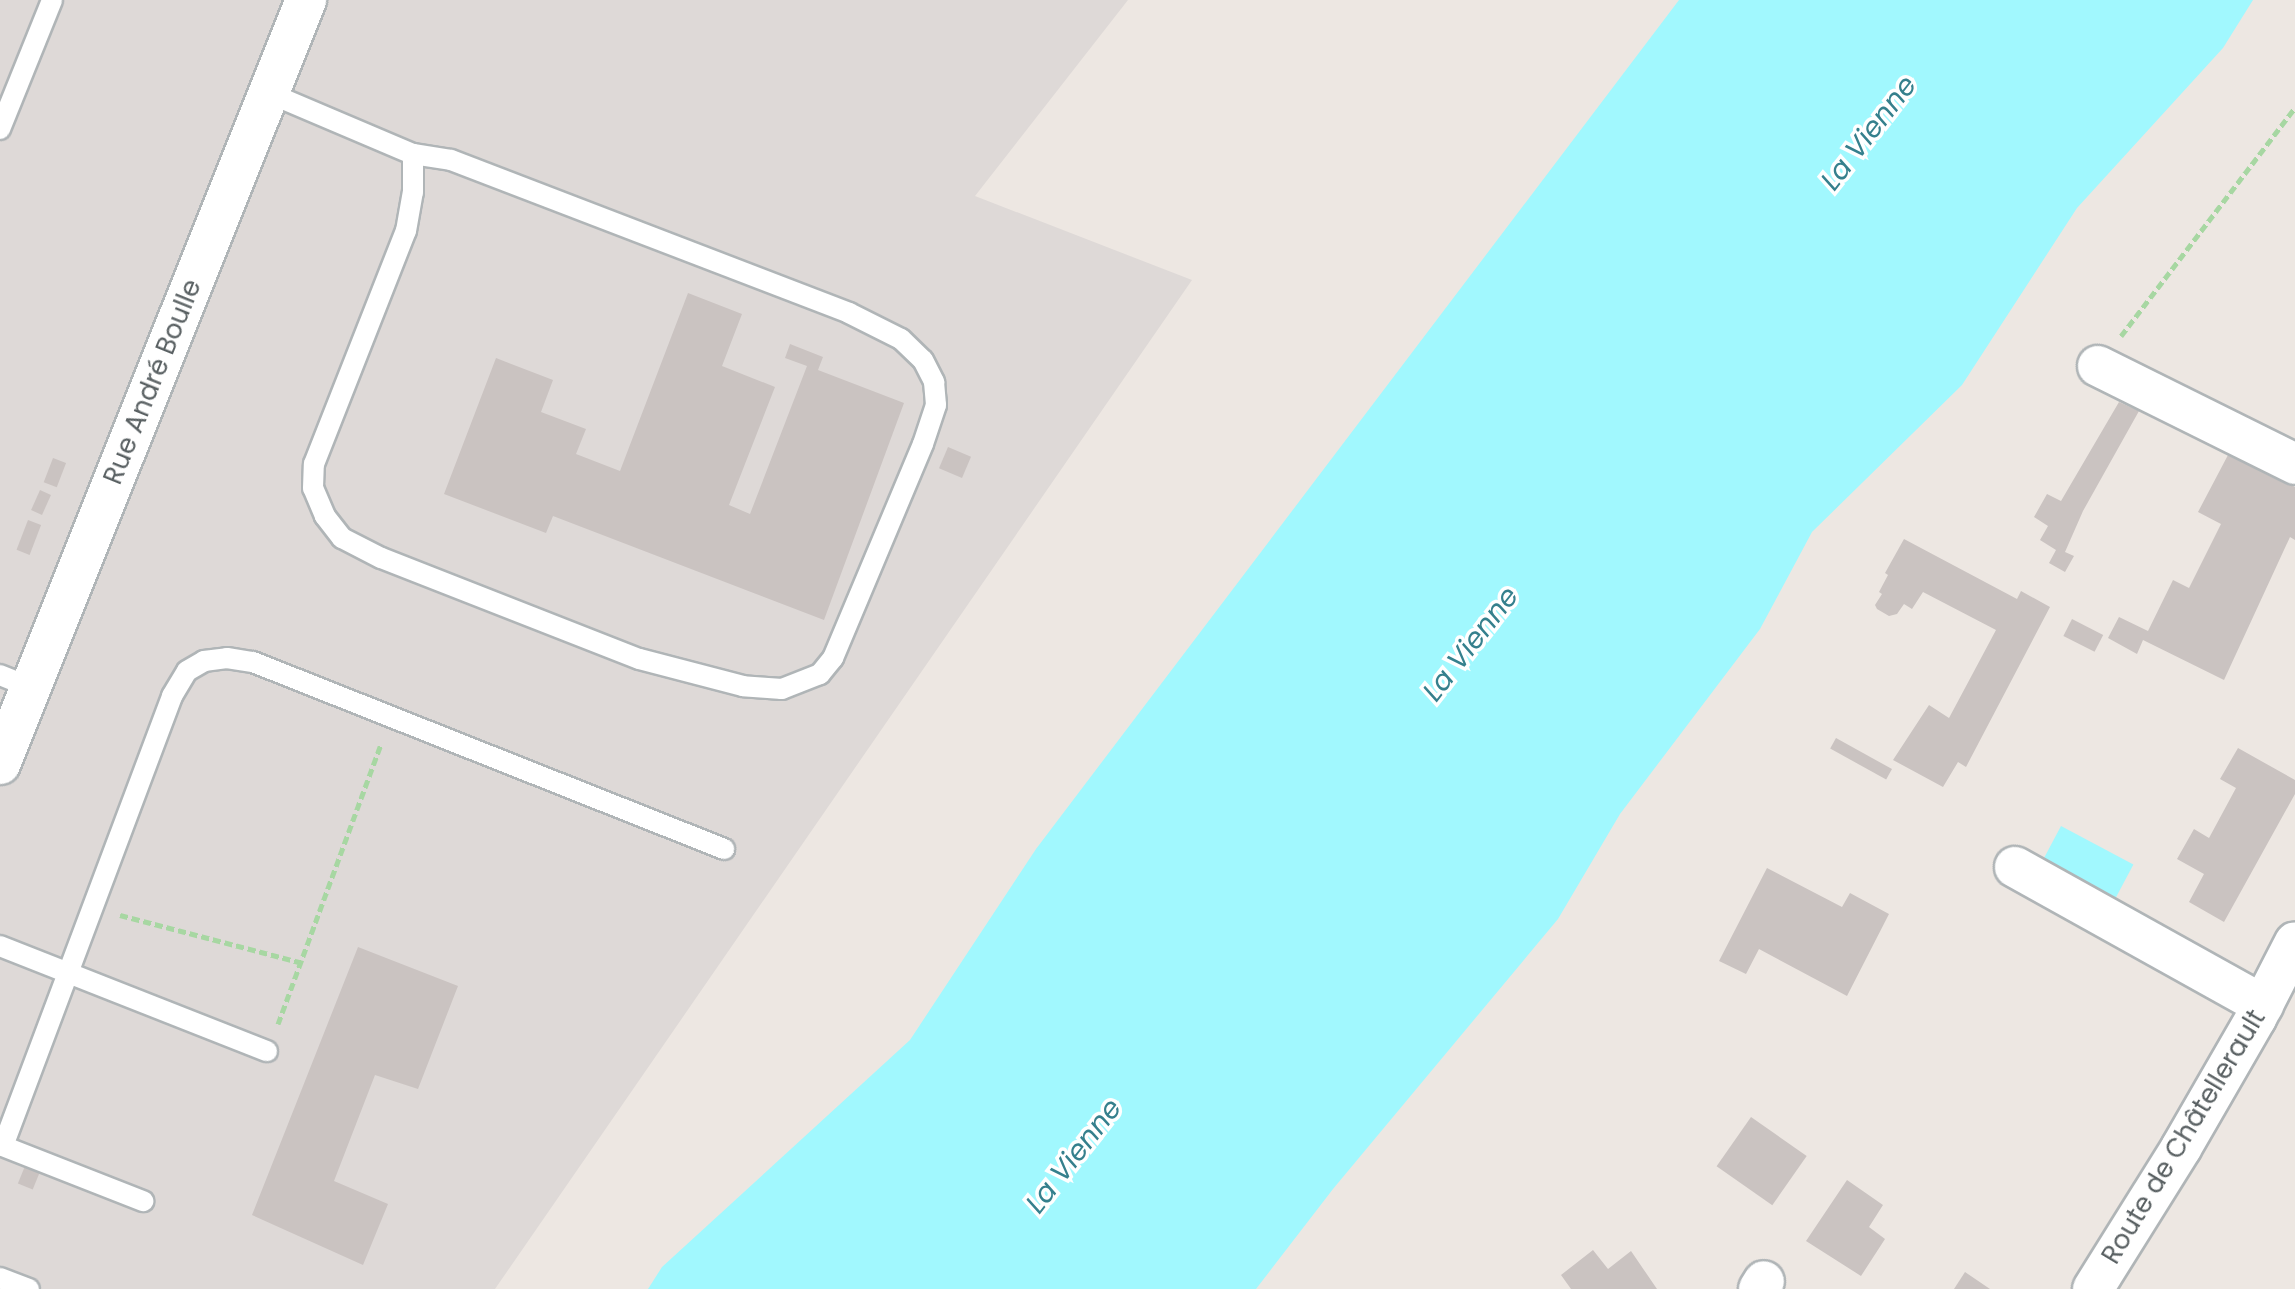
<!DOCTYPE html>
<meta charset="utf-8">
<style>
body{margin:0}
#map{position:relative;width:2295px;height:1289px;overflow:hidden;background:#ede7e2;font-family:Poppins,sans-serif}
div>[style]{position:absolute}
.industrial>*{inset:0;background:#ded9d7}
.water>*{inset:0;background:#a1f8fe;transform-origin:0 0}
.building>*{inset:0;background:#cac3c1;transform-origin:0 0}
.path>*{height:5px;margin-top:-2.5px;transform-origin:0;background:repeating-linear-gradient(90deg,#a7d7a2 0 8px,transparent 0 12px)}
.roads{filter:drop-shadow(2px 0 #b0b5b7) drop-shadow(-2px 0 #b0b5b7) drop-shadow(0 2px #b0b5b7) drop-shadow(0 -2px #b0b5b7)}
.lane>*{height:20px;margin:-10px;padding:0 10px;transform-origin:10px;border-radius:10px;background:#fff}
.street>*{height:40px;margin:-20px;padding:0 20px;transform-origin:20px;border-radius:20px;background:#fff}
span{translate:-50% -50%;white-space:nowrap;text-align:center;line-height:1.15;-webkit-text-stroke:7px #fff;paint-order:stroke}
.street-label{font-size:26px;color:#5a6163}
.water-label{font-size:28px;color:#35808d;font-style:italic}
</style>
<div id="map">
<div class="industrial">
<i style="clip-path:polygon(0 0,1128px 0,975px 196px,1192px 280px,495px 1289px,0 1289px)"></i>
</div>
<div class="water">
<i style="clip-path:polygon(1679px 0,2253px 0,2223px 48px,2077px 208px,1962px 385px,1812px 532px,1760px 629px,1620px 814px,1558px 919px,1333px 1189px,1256px 1289px,648px 1289px,662px 1267px,910px 1040px,1036px 849px)"></i>
<i style="left:2061px;top:826px;width:82px;height:43px;rotate:28deg"></i>
</div>
<div class="building">
<i style="clip-path:polygon(688px 293px,742px 314px,722px 366px,775px 387px,729px 505px,750px 514px,807px 366px,785px 358px,790px 344px,823px 357px,818px 370px,904px 403px,824px 620px,553px 516px,546px 533px,444px 494px,496px 358px,553px 380px,541px 412px,586px 429px,576px 454px,620px 471px)"></i>
<i style="clip-path:polygon(2119px 402px,2139px 411px,2083px 511px,2065px 552px,2074px 556px,2065px 572px,2049px 563px,2056px 550px,2040px 540px,2048px 526px,2034px 517px,2047px 494px,2061px 501px)"></i>
<i style="left:948px;top:447px;width:25px;height:23px;rotate:23deg"></i>
<i style="clip-path:polygon(2228px 455px,2295px 487px,2295px 540px,2290px 537px,2224px 680px,2143px 640px,2137px 654px,2108px 638px,2119px 617px,2148px 631px,2173px 580px,2189px 588px,2221px 524px,2198px 512px)"></i>
<i style="left:53px;top:458px;width:14px;height:26px;rotate:21deg"></i>
<i style="left:40px;top:490px;width:12px;height:22px;rotate:24deg"></i>
<i style="left:28px;top:520px;width:14px;height:32px;rotate:21deg"></i>
<i style="clip-path:polygon(1904px 539px,2017px 599px,2021px 591px,2050px 607px,1966px 767px,1958px 762px,1943px 787px,1893px 760px,1929px 705px,1949px 718px,1996px 630px,1923px 592px,1912px 609px,1904px 604px,1897px 614px,1889px 616px,1877px 609px,1875px 605px,1882px 594px,1879px 592px,1888px 575px,1885px 573px)"></i>
<i style="left:2072px;top:619px;width:35px;height:19px;rotate:27deg"></i>
<i style="left:1836px;top:738px;width:64px;height:12px;rotate:29deg"></i>
<i style="clip-path:polygon(2238px 748px,2295px 780px,2295px 794px,2224px 922px,2189px 902px,2204px 874px,2177px 859px,2194px 829px,2209px 838px,2236px 788px,2220px 779px)"></i>
<i style="clip-path:polygon(1767px 868px,1842px 907px,1850px 893px,1889px 914px,1847px 996px,1759px 949px,1746px 974px,1719px 961px)"></i>
<i style="clip-path:polygon(358px 947px,458px 986px,418px 1089px,375px 1075px,334px 1181px,388px 1204px,363px 1265px,252px 1215px)"></i>
<i style="left:1751px;top:1117px;width:68px;height:60px;rotate:35deg"></i>
<i style="left:25px;top:1166px;width:16px;height:19px;rotate:22deg"></i>
<i style="clip-path:polygon(1847px 1180px,1883px 1205px,1869px 1227px,1885px 1239px,1861px 1276px,1806px 1241px)"></i>
<i style="clip-path:polygon(1593px 1250px,1608px 1269px,1631px 1251px,1657px 1289px,1571px 1289px,1561px 1275px)"></i>
<i style="clip-path:polygon(1965px 1272px,1990px 1289px,1954px 1289px)"></i>
</div>
<div class="path">
<i style="left:2121px;top:336px;width:287px;rotate:-52.7deg"></i>
<i style="left:120px;top:915px;width:189px;rotate:14.7deg"></i>
<i style="left:278px;top:1024px;width:298px;rotate:-69.8deg"></i>
</div>
<div class="roads">
<div class="lane">
<i style="left:269px;top:93px;width:156px;rotate:23deg"></i>
<i style="left:413px;top:154px;width:38px;rotate:9deg"></i>
<i style="left:451px;top:160px;width:426px;rotate:21deg"></i>
<i style="left:849px;top:313px;width:58px;rotate:26.6deg"></i>
<i style="left:901px;top:339px;width:30px;rotate:44deg"></i>
<i style="left:923px;top:360px;width:25px;rotate:63deg"></i>
<i style="left:934px;top:382px;width:23px;rotate:85deg"></i>
<i style="left:936px;top:405px;width:41px;rotate:108.4deg"></i>
<i style="left:923px;top:444px;width:232px;rotate:112.8deg"></i>
<i style="left:833px;top:658px;width:21px;rotate:129deg"></i>
<i style="left:820px;top:674px;width:41px;rotate:158.5deg"></i>
<i style="left:782px;top:689px;width:39px;rotate:-176deg"></i>
<i style="left:743px;top:686px;width:107px;rotate:-165.4deg"></i>
<i style="left:639px;top:659px;width:277px;rotate:-158.6deg"></i>
<i style="left:381px;top:558px;width:44px;rotate:-152.9deg"></i>
<i style="left:342px;top:538px;width:28px;rotate:-128deg"></i>
<i style="left:325px;top:516px;width:30px;rotate:-113deg"></i>
<i style="left:313px;top:488px;width:24px;rotate:-88deg"></i>
<i style="left:314px;top:464px;width:251px;rotate:-68.5deg"></i>
<i style="left:406px;top:231px;width:40px;rotate:-80deg"></i>
<i style="left:413px;top:192px;width:38px;rotate:-90deg"></i>
<i style="left:0;top:129px;width:139px;rotate:-68deg"></i>
<i style="left:0;top:675px;width:32px;rotate:22deg"></i>
<i style="left:0;top:946px;width:287px;rotate:21.5deg"></i>
<i style="left:0;top:1145px;width:154px;rotate:21.4deg"></i>
<i style="left:3px;top:1146px;width:481px;rotate:-69.4deg"></i>
<i style="left:172px;top:696px;width:29px;rotate:-59deg"></i>
<i style="left:187px;top:671px;width:20px;rotate:-30deg"></i>
<i style="left:204px;top:661px;width:23px;rotate:-7deg"></i>
<i style="left:227px;top:658px;width:26px;rotate:9deg"></i>
<i style="left:253px;top:662px;width:507px;rotate:21.65deg"></i>
<i style="left:0;top:1278px;width:31px;rotate:21deg"></i>
</div>
<div class="street">
<i style="left:2098px;top:366px;width:220px;rotate:26.4deg"></i>
<i style="left:0;top:764px;width:823px;rotate:-68.17deg"></i>
<i style="left:2015px;top:867px;width:284px;rotate:29.1deg"></i>
<i style="left:1759px;top:1289px;width:9px;rotate:-58deg"></i>
<i style="left:2093px;top:1289px;width:166px;rotate:-58deg"></i>
<i style="left:2181px;top:1148px;width:150px;rotate:-60deg"></i>
<i style="left:2256px;top:1018px;width:85px;rotate:-62.8deg"></i>
</div>
</div>
<div class="street-label">
<span style="left:153px;top:382px;rotate:-68deg">Rue André Boulle</span>
<span style="left:2184px;top:1137px;rotate:-59deg">Route de Châtellerault</span>
</div>
<div class="water-label">
<span style="left:1869px;top:133px;rotate:-52deg">La Vienne</span>
<span style="left:1471px;top:644px;rotate:-52deg">La Vienne</span>
<span style="left:1074px;top:1156px;rotate:-52deg">La Vienne</span>
</div>
</div>
